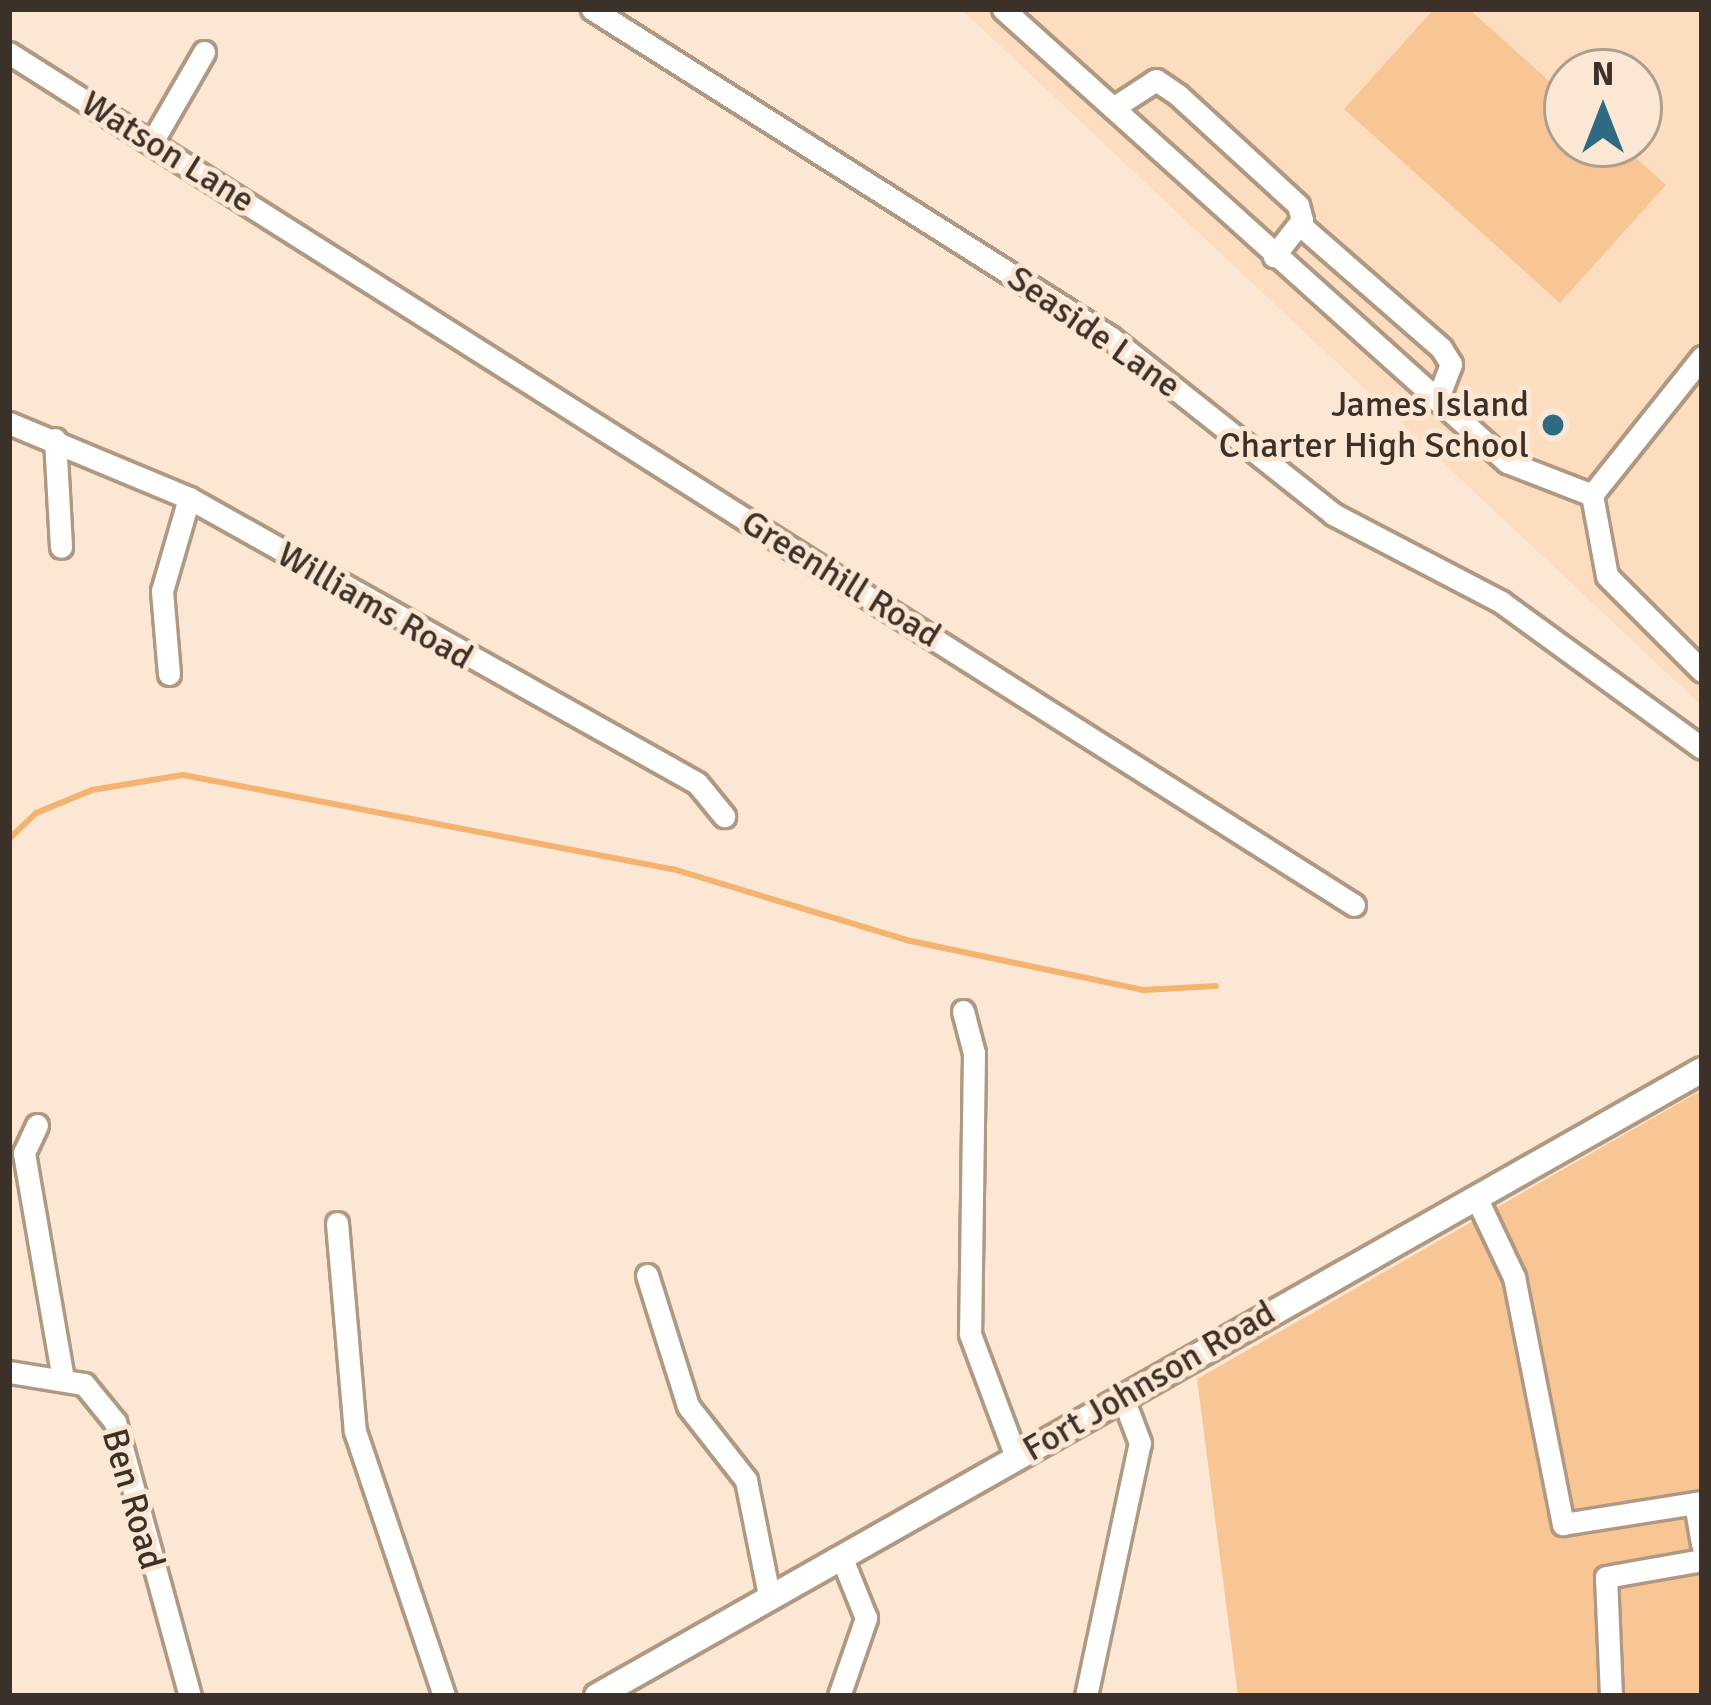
<!DOCTYPE html>
<style>
body{margin:0}
#map{position:relative;width:1711px;height:1705px;overflow:hidden;background:#fbe7d3;font-family:Signika,sans-serif}
div>[style]{position:absolute}
.built>*{inset:0;background:#fcddbf}
.green>*{inset:0;background:#f8c695}
.stream>*{height:6px;margin:-3px;padding:0 3px;transform-origin:3px;border-radius:3px;background:#f4b36f}
.roads{filter:drop-shadow(3px 0 #b09982) drop-shadow(-3px 0 #b09982) drop-shadow(0 3px #b09982) drop-shadow(0 -3px #b09982)}
.minor>*{height:21px;margin:-10.5px;padding:0 10.5px;transform-origin:10.5px;border-radius:10.5px;background:#fff}
.major>*{height:24px;margin:-12px;padding:0 12px;transform-origin:12px;border-radius:12px;background:#fff}
.dots>*{width:33px;height:33px;translate:-50% -50%;box-sizing:border-box;border:6px solid #fbe7d3;border-radius:50%}
span{translate:-50% -50%;white-space:nowrap;text-align:center;line-height:1.15;-webkit-text-stroke:10px #fbe7d3;paint-order:stroke}
.street-label{font-size:36px;color:#3b3128}
.poi-label{font-size:36px;color:#3b3128}
.right{translate:-100% -50%;text-align:right}
.frame{position:absolute;inset:0;border:12px solid #3b3128;pointer-events:none}
.north{position:absolute;left:1543px;top:48px;width:120px;height:120px;box-sizing:border-box;background:#fbe7d3;border:3px solid #ae9e8f;border-radius:50%;rotate:0deg;font-size:33px;font-weight:700;line-height:48px;text-align:center;color:#3b3128}
.north::after{content:'';display:block;margin:auto;width:42px;height:54px;background:#2e6b82;clip-path:polygon(50% 0,100% 100%,50% 72%,0 100%)}
</style>
<div id="map">
<div class="built">
<i style="clip-path:polygon(evenodd,961px 9px,1702px 9px,1702px 706px,961px 9px,1567px 72px,1639px 72px,1639px 144px,1567px 144px,1567px 72px)"></i>
</div>
<div class="green">
<i style="clip-path:polygon(1434px 9px,1469px 9px,1567px 97px,1567px 144px,1620px 144px,1666px 185px,1560px 303px,1344px 109px)"></i>
<i style="clip-path:polygon(1702px 1090px,1702px 1696px,1238px 1696px,1197px 1379px)"></i>
</div>
<div class="stream">
<i style="left:9px;top:839px;width:37px;rotate:-44deg"></i>
<i style="left:36px;top:813px;width:61px;rotate:-22.3deg"></i>
<i style="left:92px;top:790px;width:92px;rotate:-9.4deg"></i>
<i style="left:183px;top:775px;width:499px;rotate:10.9deg"></i>
<i style="left:673px;top:869px;width:244px;rotate:16.9deg"></i>
<i style="left:906px;top:940px;width:242px;rotate:11.9deg"></i>
<i style="left:1143px;top:990px;width:73px;rotate:-3.1deg"></i>
</div>
<div class="roads">
<div class="minor">
<i style="left:592px;top:9px;width:613px;rotate:32.34deg"></i>
<i style="left:1110px;top:337px;width:285px;rotate:38.4deg"></i>
<i style="left:1333px;top:514px;width:190px;rotate:27.6deg"></i>
<i style="left:1501px;top:602px;width:248px;rotate:36deg"></i>
<i style="left:1003px;top:9px;width:678px;rotate:41.95deg"></i>
<i style="left:1507px;top:462px;width:91px;rotate:21.2deg"></i>
<i style="left:9px;top:53px;width:1592px;rotate:32.35deg"></i>
<i style="left:1113px;top:108px;width:51px;rotate:-33.1deg"></i>
<i style="left:1156px;top:80px;width:27px;rotate:34deg"></i>
<i style="left:1178px;top:95px;width:163px;rotate:42.5deg"></i>
<i style="left:1298px;top:205px;width:16px;rotate:75deg"></i>
<i style="left:1302px;top:220px;width:46px;rotate:127.9deg"></i>
<i style="left:152px;top:142px;width:104px;rotate:-60deg"></i>
<i style="left:1299px;top:224px;width:189px;rotate:41.1deg"></i>
<i style="left:1441px;top:348px;width:19px;rotate:58deg"></i>
<i style="left:1451px;top:364px;width:39px;rotate:111deg"></i>
<i style="left:1702px;top:357px;width:176px;rotate:128.6deg"></i>
<i style="left:1592px;top:495px;width:82px;rotate:79.5deg"></i>
<i style="left:1607px;top:576px;width:134px;rotate:45deg"></i>
<i style="left:9px;top:423px;width:195px;rotate:22.6deg"></i>
<i style="left:189px;top:498px;width:582px;rotate:29.29deg"></i>
<i style="left:697px;top:783px;width:43px;rotate:50.7deg"></i>
<i style="left:55px;top:439px;width:108px;rotate:86.8deg"></i>
<i style="left:169px;top:674px;width:83px;rotate:-94.8deg"></i>
<i style="left:162px;top:591px;width:97px;rotate:-73.8deg"></i>
<i style="left:963px;top:1011px;width:43px;rotate:75.3deg"></i>
<i style="left:974px;top:1053px;width:281px;rotate:90.8deg"></i>
<i style="left:970px;top:1334px;width:131px;rotate:69.5deg"></i>
<i style="left:37px;top:1125px;width:31px;rotate:115deg"></i>
<i style="left:24px;top:1153px;width:228px;rotate:80.2deg"></i>
<i style="left:1476px;top:1197px;width:89px;rotate:64.6deg"></i>
<i style="left:1514px;top:1277px;width:252px;rotate:78.8deg"></i>
<i style="left:1563px;top:1524px;width:141px;rotate:-9deg"></i>
<i style="left:337px;top:1223px;width:209px;rotate:85.1deg"></i>
<i style="left:355px;top:1431px;width:280px;rotate:71.4deg"></i>
<i style="left:647px;top:1275px;width:137px;rotate:72.6deg"></i>
<i style="left:688px;top:1406px;width:94px;rotate:51.9deg"></i>
<i style="left:746px;top:1480px;width:117px;rotate:78.7deg"></i>
<i style="left:9px;top:1372px;width:76px;rotate:9.1deg"></i>
<i style="left:84px;top:1384px;width:49px;rotate:50.8deg"></i>
<i style="left:115px;top:1422px;width:284px;rotate:74.7deg"></i>
<i style="left:1695px;top:1503px;width:42px;rotate:80.3deg"></i>
<i style="left:839px;top:1696px;width:83px;rotate:-70.9deg"></i>
<i style="left:866px;top:1618px;width:67px;rotate:-112deg"></i>
<i style="left:1086px;top:1696px;width:259px;rotate:-78deg"></i>
<i style="left:1140px;top:1443px;width:48px;rotate:-110.7deg"></i>
<i style="left:1611px;top:1696px;width:119px;rotate:-92.4deg"></i>
<i style="left:1606px;top:1577px;width:97px;rotate:-10deg"></i>
</div>
<div class="major">
<i style="left:597px;top:1696px;width:1270px;rotate:-29.53deg"></i>
</div>
</div>
<div class="dots">
<i style="left:1553px;top:425px;background:#2e6b82"></i>
</div>
<div class="street-label">
<span style="left:168px;top:152px;rotate:32deg">Watson Lane</span>
<span style="left:1094px;top:332px;rotate:35deg">Seaside Lane</span>
<span style="left:841px;top:579px;rotate:32deg">Greenhill Road</span>
<span style="left:375px;top:606px;rotate:30deg">Williams Road</span>
<span style="left:1149px;top:1381px;rotate:-30deg">Fort Johnson Road</span>
<span style="left:133px;top:1499px;rotate:74deg">Ben Road</span>
</div>
<div class="poi-label">
<span class="right" style="left:1529px;top:425px">James Island<br>Charter High School</span>
</div>
<div class="frame"></div>
<div class="north">N</div>
</div>
